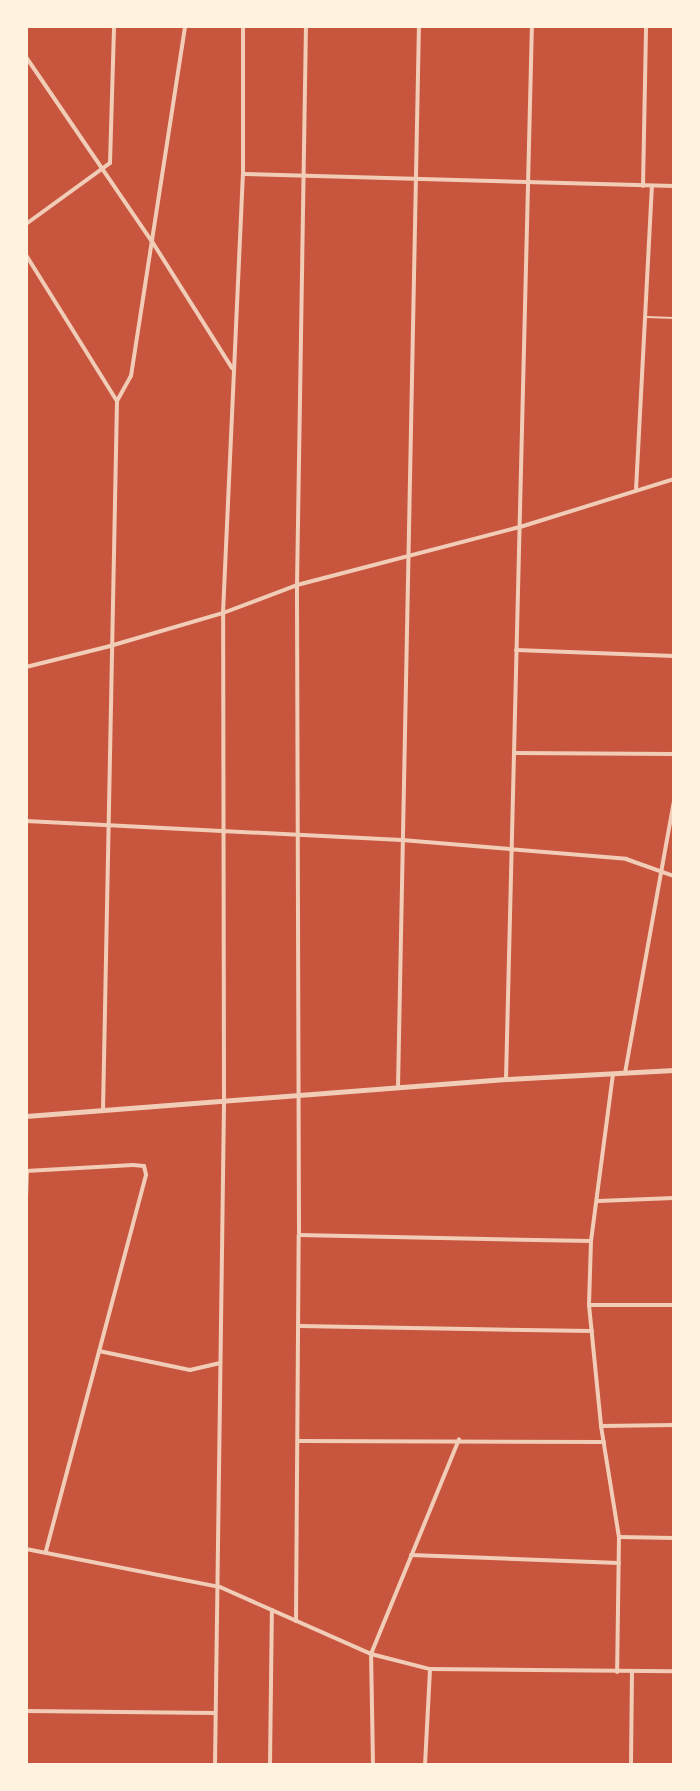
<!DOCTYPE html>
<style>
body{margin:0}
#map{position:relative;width:700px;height:1791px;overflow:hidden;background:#c8553d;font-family:Lato,sans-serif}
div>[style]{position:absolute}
.service>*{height:2px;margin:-1px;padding:0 1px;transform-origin:1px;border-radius:1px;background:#f1ccb7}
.minor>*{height:4px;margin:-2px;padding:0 2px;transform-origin:2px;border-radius:2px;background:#f1ccb7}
.tertiary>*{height:5px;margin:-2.5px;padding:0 2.5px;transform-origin:2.5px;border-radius:2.5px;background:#f1ccb7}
span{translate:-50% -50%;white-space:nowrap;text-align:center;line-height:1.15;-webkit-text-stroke:8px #fff3e0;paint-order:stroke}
.frame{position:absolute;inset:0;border:28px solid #fff3e0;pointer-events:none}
</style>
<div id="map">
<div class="service">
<i style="left:647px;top:317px;width:27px;rotate:2deg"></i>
</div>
<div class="minor">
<i style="left:26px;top:57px;width:225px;rotate:55.7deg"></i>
<i style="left:153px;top:243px;width:148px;rotate:57.7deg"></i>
<i style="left:243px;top:174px;width:431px;rotate:1.6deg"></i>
<i style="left:643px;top:186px;width:160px;rotate:-88.9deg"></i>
<i style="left:26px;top:224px;width:104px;rotate:-36deg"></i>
<i style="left:110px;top:163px;width:137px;rotate:-88.3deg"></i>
<i style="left:26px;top:255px;width:172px;rotate:58.1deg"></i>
<i style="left:117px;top:401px;width:709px;rotate:91.13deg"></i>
<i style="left:117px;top:401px;width:29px;rotate:-61deg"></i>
<i style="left:131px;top:376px;width:354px;rotate:-81.2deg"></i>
<i style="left:636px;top:490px;width:304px;rotate:-87deg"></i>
<i style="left:516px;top:650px;width:158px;rotate:2.2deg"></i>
<i style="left:26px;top:667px;width:87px;rotate:-14deg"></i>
<i style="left:110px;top:646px;width:118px;rotate:-16.3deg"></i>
<i style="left:223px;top:613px;width:79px;rotate:-20.7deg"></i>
<i style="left:297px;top:585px;width:230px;rotate:-14.6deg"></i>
<i style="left:520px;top:527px;width:161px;rotate:-17.3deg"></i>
<i style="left:514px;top:753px;width:160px;rotate:0.4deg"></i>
<i style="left:26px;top:821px;width:376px;rotate:2.9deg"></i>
<i style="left:402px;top:840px;width:225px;rotate:4.8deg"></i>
<i style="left:626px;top:859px;width:51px;rotate:19.5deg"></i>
<i style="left:625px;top:1073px;width:275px;rotate:-79.8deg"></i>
<i style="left:613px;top:1074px;width:168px;rotate:97.5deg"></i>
<i style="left:591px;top:1241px;width:64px;rotate:91.8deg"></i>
<i style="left:589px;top:1305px;width:122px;rotate:84.3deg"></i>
<i style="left:601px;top:1426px;width:112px;rotate:80.8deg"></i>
<i style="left:619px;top:1537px;width:135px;rotate:90.8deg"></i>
<i style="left:506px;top:1079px;width:1053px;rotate:-88.59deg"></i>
<i style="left:398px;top:1088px;width:1062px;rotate:-88.87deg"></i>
<i style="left:26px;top:1171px;width:107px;rotate:-3.2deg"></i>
<i style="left:133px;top:1165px;width:11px;rotate:5deg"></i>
<i style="left:144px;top:1166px;width:9px;rotate:77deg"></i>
<i style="left:146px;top:1175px;width:390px;rotate:104.9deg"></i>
<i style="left:26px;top:1198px;width:27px;rotate:-88deg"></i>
<i style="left:598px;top:1201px;width:76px;rotate:-2.3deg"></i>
<i style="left:299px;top:1235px;width:292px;rotate:1.2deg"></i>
<i style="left:589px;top:1305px;width:85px"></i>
<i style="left:299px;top:1326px;width:293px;rotate:1deg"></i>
<i style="left:99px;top:1351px;width:93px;rotate:11.8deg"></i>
<i style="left:190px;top:1370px;width:31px;rotate:-13deg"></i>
<i style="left:601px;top:1426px;width:73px;rotate:-0.8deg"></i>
<i style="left:298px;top:1441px;width:306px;rotate:0.2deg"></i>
<i style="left:619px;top:1537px;width:55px;rotate:1deg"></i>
<i style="left:26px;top:1549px;width:198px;rotate:11.1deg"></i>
<i style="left:220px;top:1587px;width:165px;rotate:23.9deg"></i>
<i style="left:371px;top:1654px;width:61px;rotate:14.3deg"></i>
<i style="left:430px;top:1669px;width:244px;rotate:0.5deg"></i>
<i style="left:411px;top:1555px;width:208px;rotate:2.2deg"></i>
<i style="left:296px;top:1621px;width:386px;rotate:-89.6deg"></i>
<i style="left:299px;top:1235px;width:650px;rotate:-90.18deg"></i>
<i style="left:297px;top:585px;width:559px;rotate:-89.08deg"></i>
<i style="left:26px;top:1711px;width:189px;rotate:0.6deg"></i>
<i style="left:215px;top:1765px;width:663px;rotate:-89.22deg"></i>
<i style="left:224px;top:1102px;width:489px;rotate:-90.1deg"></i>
<i style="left:223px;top:613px;width:439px;rotate:-87.4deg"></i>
<i style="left:243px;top:174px;width:148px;rotate:-90deg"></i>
<i style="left:270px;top:1765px;width:155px;rotate:-89.3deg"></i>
<i style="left:373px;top:1765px;width:111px;rotate:-91deg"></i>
<i style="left:371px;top:1654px;width:232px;rotate:-67.7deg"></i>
<i style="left:425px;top:1765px;width:96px;rotate:-87deg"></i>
<i style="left:631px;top:1765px;width:93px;rotate:-89.4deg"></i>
</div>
<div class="tertiary">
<i style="left:26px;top:1116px;width:481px;rotate:-4.4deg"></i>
<i style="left:506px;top:1079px;width:168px;rotate:-3.1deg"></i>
</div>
<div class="frame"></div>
</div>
